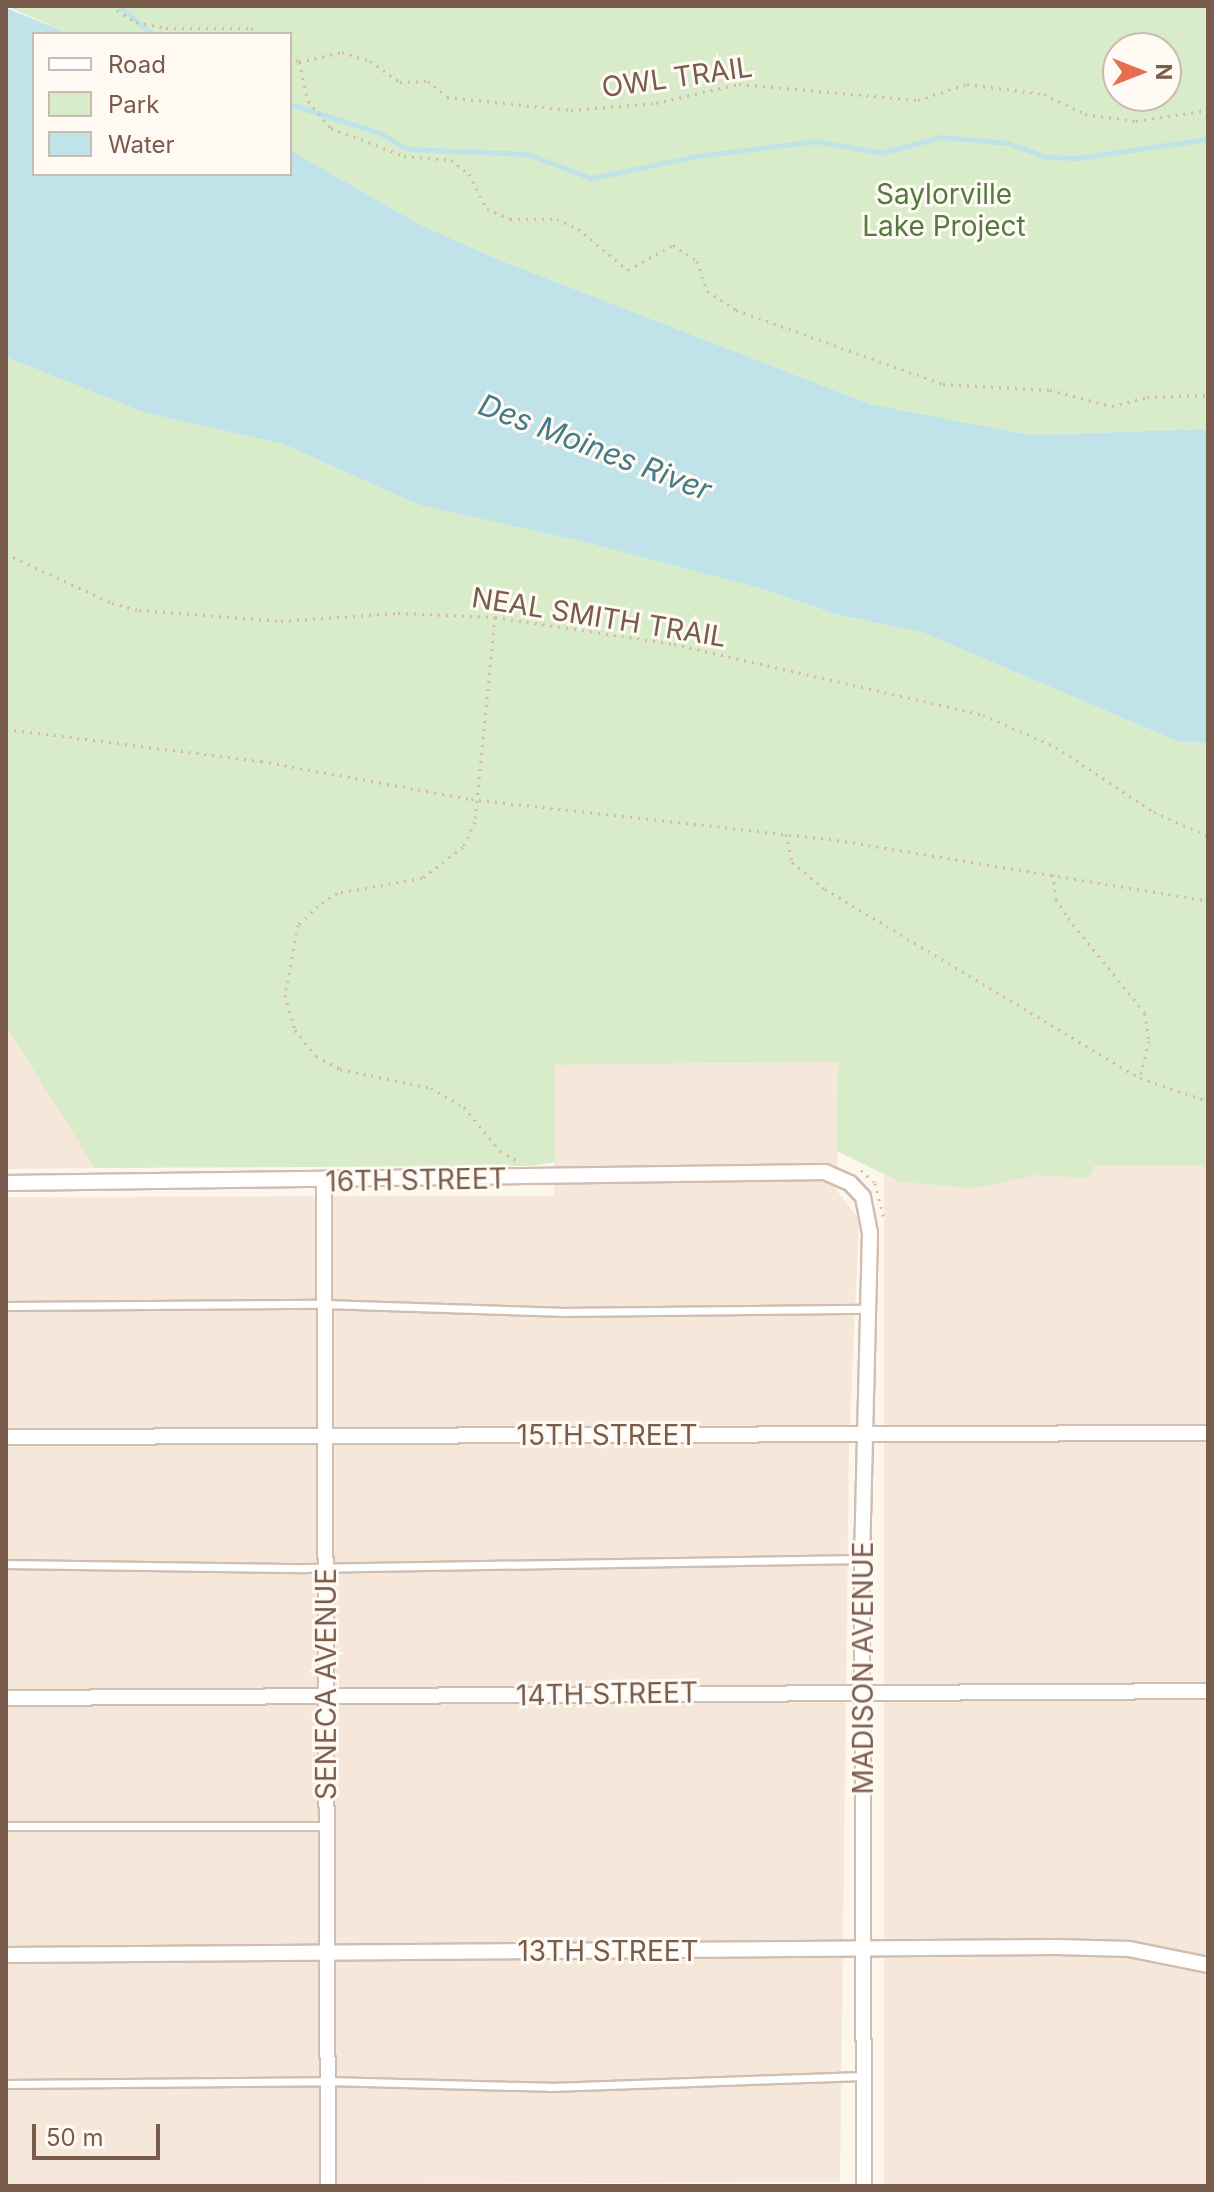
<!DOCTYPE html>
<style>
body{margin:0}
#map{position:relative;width:1214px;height:2192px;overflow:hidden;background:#fdf6ec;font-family:Inter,sans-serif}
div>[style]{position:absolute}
.residential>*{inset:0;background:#f5e8da;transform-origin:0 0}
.green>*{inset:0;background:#d8ecc9}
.water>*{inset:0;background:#bfe3e8}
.stream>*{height:5px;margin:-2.5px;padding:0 2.5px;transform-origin:2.5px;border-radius:2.5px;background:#bfe3e8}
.path>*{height:3px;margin-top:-1.5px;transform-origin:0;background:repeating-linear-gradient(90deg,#d9b8a5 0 2px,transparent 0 8px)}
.roads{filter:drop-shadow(2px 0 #d1beb0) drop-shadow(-2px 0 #d1beb0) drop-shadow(0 2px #d1beb0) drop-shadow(0 -2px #d1beb0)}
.lane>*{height:7px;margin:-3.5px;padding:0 3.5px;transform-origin:3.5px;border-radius:3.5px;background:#fff}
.street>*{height:14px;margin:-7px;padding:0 7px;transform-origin:7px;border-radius:7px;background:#fff}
span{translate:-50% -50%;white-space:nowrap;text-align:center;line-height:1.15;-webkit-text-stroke:6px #fffaf3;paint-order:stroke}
.street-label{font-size:28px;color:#7a5c4d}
.park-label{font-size:28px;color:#537a41}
.water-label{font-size:30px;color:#437c86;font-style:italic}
.frame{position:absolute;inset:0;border:8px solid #7a5c4d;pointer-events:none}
.legend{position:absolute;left:32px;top:32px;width:260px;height:144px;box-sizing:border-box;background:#fffaf3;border:2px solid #cabbb1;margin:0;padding:10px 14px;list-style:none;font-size:24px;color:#7a5c4d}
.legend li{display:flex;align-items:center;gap:16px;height:40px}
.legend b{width:40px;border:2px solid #cabbb1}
.north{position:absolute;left:1102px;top:32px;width:80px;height:80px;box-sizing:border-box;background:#fffaf3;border:2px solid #cabbb1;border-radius:50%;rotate:90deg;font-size:22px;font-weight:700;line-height:32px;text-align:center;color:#7a5c4d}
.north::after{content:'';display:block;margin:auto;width:28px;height:36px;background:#e76f51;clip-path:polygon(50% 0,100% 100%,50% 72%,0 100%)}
.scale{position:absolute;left:32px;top:2124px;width:128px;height:36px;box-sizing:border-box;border:4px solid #7a5c4d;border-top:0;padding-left:10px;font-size:24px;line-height:28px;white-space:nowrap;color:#7a5c4d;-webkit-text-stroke:6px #fffaf3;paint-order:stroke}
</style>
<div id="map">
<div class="residential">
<i style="clip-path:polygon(6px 1001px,55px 1039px,95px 1168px,6px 1169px)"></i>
<i style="clip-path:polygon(839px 1062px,837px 1191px,859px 1219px,849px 1449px,840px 2182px,6px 2186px,6px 1197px,554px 1196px,555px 1065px)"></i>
<i style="left:884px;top:1163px;width:324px;height:1023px"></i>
</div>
<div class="green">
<i style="clip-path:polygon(evenodd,6px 6px,1208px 6px,1208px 429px,1031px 435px,870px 404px,497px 259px,419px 224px,290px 150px,290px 34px,70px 34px,6px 6px,1118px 48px,1166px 48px,1166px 96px,1118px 96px,1118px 48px)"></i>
<i style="clip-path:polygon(6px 357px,146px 413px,283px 444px,419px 505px,580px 541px,763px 589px,835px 614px,924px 633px,1179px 742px,1208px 743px,1208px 1165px,1095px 1165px,1088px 1178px,1037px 1175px,974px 1188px,900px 1182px,837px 1151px,838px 1062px,555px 1065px,555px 1162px,531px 1166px,95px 1168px,6px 1026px)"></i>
</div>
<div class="water">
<i style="clip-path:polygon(6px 8px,70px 34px,34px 34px,34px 174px,290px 174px,290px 150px,419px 224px,497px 259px,870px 404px,1031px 435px,1208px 429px,1208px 743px,1179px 742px,924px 633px,835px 614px,763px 589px,580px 541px,419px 505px,283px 444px,146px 413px,6px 357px)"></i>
</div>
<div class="stream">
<i style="left:119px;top:6px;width:43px;rotate:40.3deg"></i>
<i style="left:290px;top:104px;width:95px;rotate:17.9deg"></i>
<i style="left:380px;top:133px;width:32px;rotate:30deg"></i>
<i style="left:408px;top:149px;width:119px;rotate:2.4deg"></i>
<i style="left:527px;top:154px;width:68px;rotate:20.6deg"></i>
<i style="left:591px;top:178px;width:108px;rotate:-11.7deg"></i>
<i style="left:697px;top:156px;width:121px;rotate:-7.1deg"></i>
<i style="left:817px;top:141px;width:65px;rotate:10.6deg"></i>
<i style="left:881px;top:153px;width:61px;rotate:-15.2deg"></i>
<i style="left:940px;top:137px;width:68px;rotate:5deg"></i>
<i style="left:1008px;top:143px;width:40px;rotate:20.2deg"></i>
<i style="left:1046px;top:157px;width:31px;rotate:2deg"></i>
<i style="left:1077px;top:158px;width:132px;rotate:-8.3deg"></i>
</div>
<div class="path">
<i style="left:110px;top:6px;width:31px;rotate:32deg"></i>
<i style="left:136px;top:22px;width:31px;rotate:11deg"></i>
<i style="left:166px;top:28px;width:85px"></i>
<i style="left:251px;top:28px;width:12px;rotate:31deg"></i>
<i style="left:290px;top:55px;width:11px;rotate:38deg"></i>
<i style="left:299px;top:62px;width:40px;rotate:77deg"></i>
<i style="left:308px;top:101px;width:35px;rotate:50deg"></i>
<i style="left:331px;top:128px;width:78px;rotate:21deg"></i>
<i style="left:404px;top:156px;width:47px;rotate:4.9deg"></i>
<i style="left:451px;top:160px;width:23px;rotate:38deg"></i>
<i style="left:469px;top:174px;width:39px;rotate:63deg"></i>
<i style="left:487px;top:209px;width:25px;rotate:23deg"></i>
<i style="left:510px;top:219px;width:47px"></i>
<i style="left:557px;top:219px;width:23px;rotate:25deg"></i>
<i style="left:578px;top:229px;width:65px;rotate:39.4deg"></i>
<i style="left:628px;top:270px;width:51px;rotate:-29.1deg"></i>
<i style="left:673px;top:245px;width:29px;rotate:34deg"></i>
<i style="left:697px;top:261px;width:32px;rotate:72deg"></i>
<i style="left:707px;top:291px;width:35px;rotate:33deg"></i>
<i style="left:736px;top:310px;width:220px;rotate:19.7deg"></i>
<i style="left:943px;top:384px;width:107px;rotate:3.2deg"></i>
<i style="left:1050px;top:390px;width:64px;rotate:14.5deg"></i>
<i style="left:1112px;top:406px;width:36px;rotate:-14deg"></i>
<i style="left:1147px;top:397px;width:61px;rotate:-1.9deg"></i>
<i style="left:299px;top:62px;width:44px;rotate:-13.1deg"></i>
<i style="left:342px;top:52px;width:29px;rotate:18deg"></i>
<i style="left:370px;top:61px;width:37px;rotate:35deg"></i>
<i style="left:400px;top:82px;width:28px;rotate:-2deg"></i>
<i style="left:428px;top:81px;width:25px;rotate:40deg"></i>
<i style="left:447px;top:97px;width:125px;rotate:6deg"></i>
<i style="left:571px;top:110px;width:85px;rotate:-4.7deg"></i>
<i style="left:656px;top:103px;width:85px;rotate:-12.9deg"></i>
<i style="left:739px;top:84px;width:180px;rotate:5.1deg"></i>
<i style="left:918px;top:100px;width:52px;rotate:-18.1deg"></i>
<i style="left:967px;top:84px;width:78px;rotate:7.4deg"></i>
<i style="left:1044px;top:94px;width:46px;rotate:26deg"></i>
<i style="left:1085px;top:114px;width:51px;rotate:7.8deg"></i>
<i style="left:1136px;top:121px;width:73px;rotate:-8.7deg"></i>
<i style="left:6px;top:554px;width:117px;rotate:24.8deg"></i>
<i style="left:112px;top:603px;width:28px;rotate:15deg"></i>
<i style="left:139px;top:610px;width:142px;rotate:4.4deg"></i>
<i style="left:281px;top:621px;width:117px;rotate:-3.9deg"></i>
<i style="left:398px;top:613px;width:97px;rotate:2.4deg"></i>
<i style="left:495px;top:617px;width:181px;rotate:8.6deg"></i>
<i style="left:674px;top:644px;width:317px;rotate:12.9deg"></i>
<i style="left:983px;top:715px;width:80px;rotate:23.7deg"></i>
<i style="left:1056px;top:747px;width:118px;rotate:33.6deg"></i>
<i style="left:1154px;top:812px;width:59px;rotate:24deg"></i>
<i style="left:495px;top:617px;width:206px;rotate:95.6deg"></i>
<i style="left:475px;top:822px;width:28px;rotate:116deg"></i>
<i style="left:463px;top:847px;width:51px;rotate:142.9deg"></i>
<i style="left:422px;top:878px;width:86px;rotate:170deg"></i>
<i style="left:337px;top:893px;width:23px;rotate:146deg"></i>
<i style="left:318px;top:906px;width:28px;rotate:136deg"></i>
<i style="left:298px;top:925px;width:71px;rotate:100.5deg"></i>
<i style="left:285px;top:995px;width:36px;rotate:74deg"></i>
<i style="left:295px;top:1030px;width:33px;rotate:51deg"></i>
<i style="left:316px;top:1056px;width:27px;rotate:28deg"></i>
<i style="left:340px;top:1069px;width:93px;rotate:11.8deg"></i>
<i style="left:431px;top:1088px;width:38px;rotate:30deg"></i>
<i style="left:464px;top:1107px;width:57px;rotate:50.7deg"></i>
<i style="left:500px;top:1151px;width:18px;rotate:29deg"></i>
<i style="left:6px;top:729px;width:257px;rotate:7.2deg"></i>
<i style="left:261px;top:761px;width:213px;rotate:10.3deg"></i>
<i style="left:471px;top:799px;width:368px;rotate:6.4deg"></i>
<i style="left:837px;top:840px;width:376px;rotate:9.3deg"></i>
<i style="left:786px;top:834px;width:29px;rotate:78deg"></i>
<i style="left:792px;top:862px;width:43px;rotate:39.3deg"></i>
<i style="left:825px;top:889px;width:367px;rotate:31deg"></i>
<i style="left:1140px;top:1078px;width:72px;rotate:18.7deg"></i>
<i style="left:1053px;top:874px;width:25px;rotate:83deg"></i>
<i style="left:1056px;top:899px;width:22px;rotate:58deg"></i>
<i style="left:1068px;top:918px;width:122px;rotate:51deg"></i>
<i style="left:1145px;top:1013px;width:28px;rotate:82deg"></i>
<i style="left:1149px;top:1041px;width:38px;rotate:104deg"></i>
<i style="left:861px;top:1170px;width:19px;rotate:43deg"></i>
<i style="left:875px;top:1183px;width:36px;rotate:76deg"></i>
</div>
<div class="roads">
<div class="lane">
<i style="left:6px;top:1306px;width:318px;rotate:-0.4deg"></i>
<i style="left:324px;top:1304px;width:236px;rotate:1.9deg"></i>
<i style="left:560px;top:1312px;width:309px;rotate:-0.6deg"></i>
<i style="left:6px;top:1564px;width:299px;rotate:0.8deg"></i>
<i style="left:305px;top:1568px;width:557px;rotate:-0.93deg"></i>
<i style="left:6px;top:1826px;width:320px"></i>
<i style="left:6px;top:2084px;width:321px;rotate:-0.5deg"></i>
<i style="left:327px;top:2081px;width:223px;rotate:1.5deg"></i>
<i style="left:550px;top:2087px;width:313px;rotate:-2deg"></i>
</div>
<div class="street">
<i style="left:324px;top:1181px;width:1005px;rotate:89.77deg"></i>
<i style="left:6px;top:1183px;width:819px;rotate:-0.77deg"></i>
<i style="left:825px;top:1172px;width:27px;rotate:24deg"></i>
<i style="left:850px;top:1183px;width:19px;rotate:47deg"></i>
<i style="left:863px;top:1197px;width:37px;rotate:79deg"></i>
<i style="left:870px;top:1233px;width:326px;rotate:91.4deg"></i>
<i style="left:862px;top:1559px;width:627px;rotate:89.82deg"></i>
<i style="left:6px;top:1437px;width:1202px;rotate:-0.19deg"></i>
<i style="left:6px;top:1698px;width:1202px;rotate:-0.33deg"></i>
<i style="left:6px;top:1955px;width:1051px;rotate:-0.44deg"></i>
<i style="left:1057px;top:1947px;width:72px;rotate:1.6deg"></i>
<i style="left:1129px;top:1949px;width:81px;rotate:11.4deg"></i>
</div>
</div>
<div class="street-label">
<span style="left:677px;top:77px;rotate:-8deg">OWL TRAIL</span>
<span style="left:599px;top:617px;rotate:9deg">NEAL SMITH TRAIL</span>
<span style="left:416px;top:1180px;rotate:-1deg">16TH STREET</span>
<span style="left:607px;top:1435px">15TH STREET</span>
<span style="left:863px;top:1668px;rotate:-90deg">MADISON AVENUE</span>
<span style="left:326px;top:1684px;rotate:-90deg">SENECA AVENUE</span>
<span style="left:607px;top:1694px;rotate:-1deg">14TH STREET</span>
<span style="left:608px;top:1951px">13TH STREET</span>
</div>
<div class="park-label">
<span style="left:944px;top:210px">Saylorville<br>Lake Project</span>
</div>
<div class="water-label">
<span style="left:595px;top:447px;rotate:21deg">Des Moines River</span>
</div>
<div class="frame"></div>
<ul class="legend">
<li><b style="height:10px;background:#fff"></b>Road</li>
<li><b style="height:22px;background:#d8ecc9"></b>Park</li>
<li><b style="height:22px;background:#bfe3e8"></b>Water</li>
</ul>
<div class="north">N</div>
<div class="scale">50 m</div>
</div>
